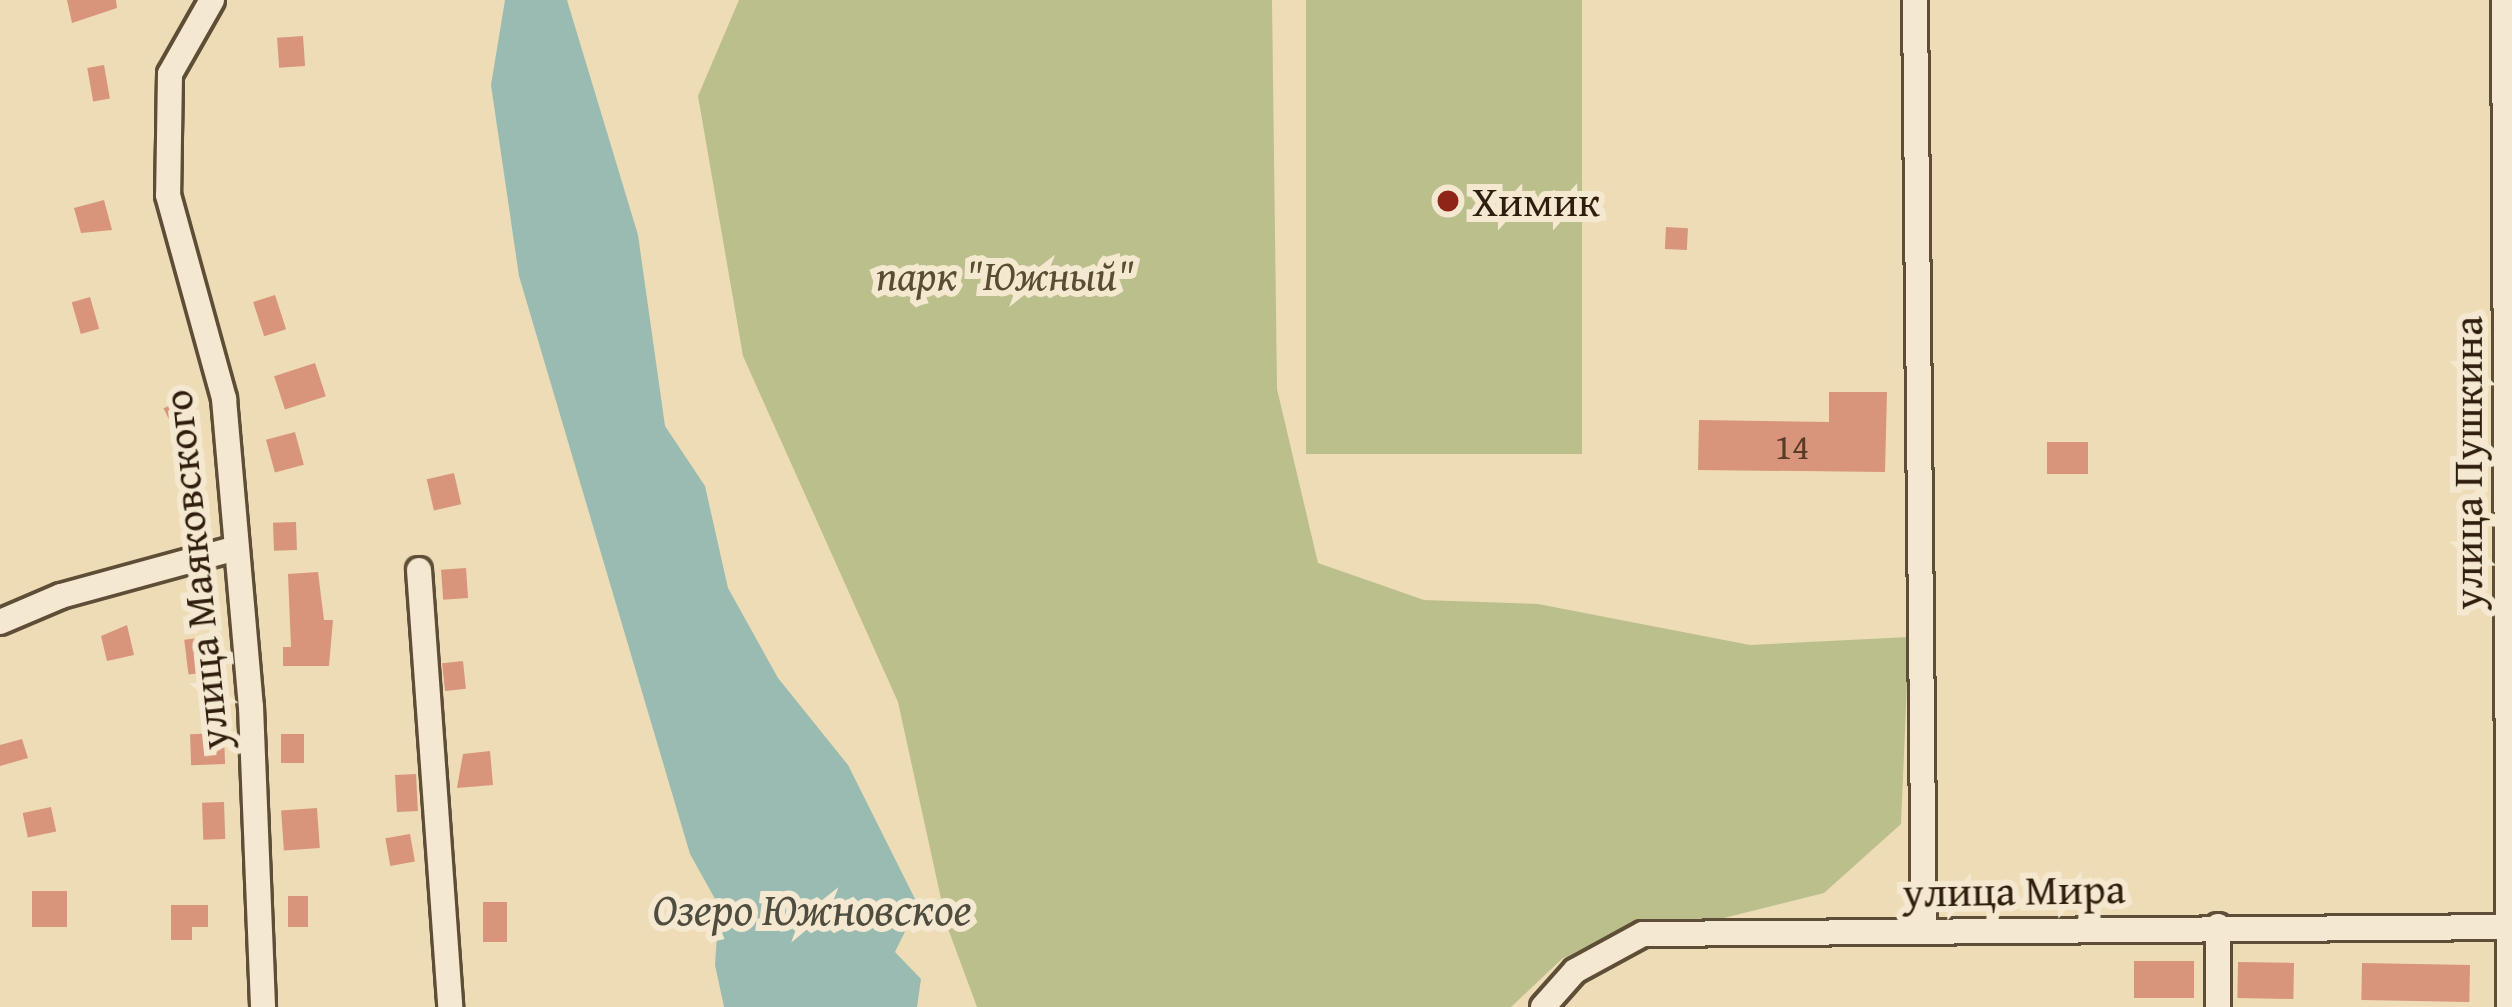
<!DOCTYPE html>
<meta charset="utf-8">
<style>
body{margin:0}
#map{position:relative;width:2512px;height:1007px;overflow:hidden;background:#eedcb6;font-family:"Gentium Book Plus",serif}
div>[style]{position:absolute}
.green>*{inset:0;background:#bbbf8c;transform-origin:0 0}
.water>*{inset:0;background:#99bbb2}
.building>*{inset:0;background:#d8957b;transform-origin:0 0}
.roads{filter:drop-shadow(3px 0 #5f4e37) drop-shadow(-3px 0 #5f4e37) drop-shadow(0 3px #5f4e37) drop-shadow(0 -3px #5f4e37)}
.minor>*{height:24px;margin:-12px;padding:0 12px;transform-origin:12px;border-radius:12px;background:#f4e8d0}
.dots>*{width:33px;height:33px;translate:-50% -50%;box-sizing:border-box;border:6px solid #f4e8d0;border-radius:50%}
span{translate:-50% -50%;white-space:nowrap;text-align:center;line-height:1.15;-webkit-text-stroke:12px #f4e8d0;paint-order:stroke}
.number-label{font-size:36px;color:#593c28}
.number-label span{-webkit-text-stroke-width:0}
.poi-label{font-size:42px;color:#2f1e0d}
.left{translate:0 -50%;text-align:left}
.park-label{font-size:42px;color:#594e33;font-style:italic}
.street-label{font-size:42px;color:#2f1e0d}
.water-label{font-size:45px;color:#4f4d3f;font-style:italic}
</style>
<div id="map">
<div class="green">
<i style="clip-path:polygon(739px 0,1272px 0,1277px 389px,1318px 563px,1424px 600px,1538px 604px,1750px 645px,1909px 637px,1901px 824px,1824px 893px,1563px 958px,1511px 1007px,977px 1007px,947px 926px,898px 702px,743px 356px,698px 96px)"></i>
<i style="left:1306px;top:0;width:276px;height:454px"></i>
</div>
<div class="water">
<i style="clip-path:polygon(505px 0,567px 0,638px 235px,665px 426px,705px 486px,728px 588px,778px 678px,848px 765px,918px 905px,895px 952px,921px 979px,917px 1007px,724px 1007px,715px 965px,719px 906px,690px 854px,519px 276px,491px 85px)"></i>
</div>
<div class="building">
<i style="clip-path:polygon(67px 0,116px 0,117px 8px,72px 23px)"></i>
<i style="left:303px;top:36px;width:30px;height:26px;rotate:86deg"></i>
<i style="left:104px;top:65px;width:34px;height:17px;rotate:80deg"></i>
<i style="clip-path:polygon(104px 200px,112px 230px,81px 233px,74px 208px)"></i>
<i style="left:1666px;top:227px;width:22px;height:22px;rotate:3deg"></i>
<i style="left:275px;top:295px;width:36px;height:23px;rotate:72deg"></i>
<i style="left:90px;top:297px;width:33px;height:19px;rotate:74deg"></i>
<i style="left:315px;top:363px;width:35px;height:43px;rotate:72deg"></i>
<i style="clip-path:polygon(1829px 392px,1887px 392px,1885px 472px,1698px 470px,1699px 420px,1829px 422px)"></i>
<i style="left:184px;top:398px;width:25px;height:23px;rotate:63deg"></i>
<i style="left:295px;top:432px;width:34px;height:30px;rotate:75deg"></i>
<i style="left:2047px;top:442px;width:41px;height:32px"></i>
<i style="left:454px;top:473px;width:32px;height:28px;rotate:77deg"></i>
<i style="left:296px;top:522px;width:28px;height:23px;rotate:88deg"></i>
<i style="left:466px;top:568px;width:30px;height:25px;rotate:86deg"></i>
<i style="clip-path:polygon(318px 572px,324px 620px,333px 620px,329px 666px,283px 666px,283px 647px,291px 647px,288px 574px)"></i>
<i style="clip-path:polygon(127px 625px,134px 655px,107px 661px,101px 636px)"></i>
<i style="left:214px;top:636px;width:35px;height:30px;rotate:83deg"></i>
<i style="left:463px;top:661px;width:28px;height:21px;rotate:84deg"></i>
<i style="left:224px;top:733px;width:31px;height:34px;rotate:88deg"></i>
<i style="left:281px;top:734px;width:23px;height:29px"></i>
<i style="clip-path:polygon(22px 739px,28px 758px,0 766px,0 745px)"></i>
<i style="clip-path:polygon(490px 751px,493px 785px,457px 788px,463px 754px)"></i>
<i style="left:416px;top:774px;width:37px;height:21px;rotate:87deg"></i>
<i style="left:224px;top:802px;width:37px;height:22px;rotate:88deg"></i>
<i style="left:51px;top:807px;width:25px;height:29px;rotate:78deg"></i>
<i style="left:317px;top:808px;width:40px;height:36px;rotate:86deg"></i>
<i style="left:410px;top:834px;width:28px;height:25px;rotate:80deg"></i>
<i style="left:32px;top:891px;width:35px;height:36px"></i>
<i style="left:288px;top:896px;width:20px;height:31px"></i>
<i style="left:483px;top:902px;width:24px;height:40px"></i>
<i style="clip-path:polygon(171px 905px,208px 905px,208px 927px,192px 927px,192px 940px,171px 940px)"></i>
<i style="left:2134px;top:961px;width:60px;height:37px"></i>
<i style="left:2238px;top:962px;width:56px;height:36px;rotate:1deg"></i>
<i style="left:2362px;top:963px;width:108px;height:37px;rotate:1deg"></i>
</div>
<div class="roads">
<div class="minor">
<i style="left:212px;top:0;width:85px;rotate:119.6deg"></i>
<i style="left:170px;top:74px;width:121px;rotate:90.9deg"></i>
<i style="left:168px;top:195px;width:212px;rotate:74.6deg"></i>
<i style="left:224px;top:399px;width:309px;rotate:85deg"></i>
<i style="left:251px;top:707px;width:300px;rotate:87.7deg"></i>
<i style="left:1915px;top:0;width:931px;rotate:89.45deg"></i>
<i style="left:2504px;top:0;width:1007px;rotate:89.72deg"></i>
<i style="left:419px;top:570px;width:438px;rotate:85.9deg"></i>
<i style="left:0;top:622px;width:66px;rotate:-23.1deg"></i>
<i style="left:61px;top:596px;width:182px;rotate:-15.3deg"></i>
<i style="left:2218px;top:926px;width:81px;rotate:90deg"></i>
<i style="left:1543px;top:1007px;width:48px;rotate:-48.4deg"></i>
<i style="left:1575px;top:971px;width:77px;rotate:-28.6deg"></i>
<i style="left:1643px;top:934px;width:869px;rotate:-0.46deg"></i>
</div>
</div>
<div class="dots">
<i style="left:1448px;top:201px;background:#8f2418"></i>
</div>
<div class="number-label">
<span style="left:1792px;top:446px">14</span>
</div>
<div class="poi-label">
<span class="left" style="left:1472px;top:201px">Химик</span>
</div>
<div class="park-label">
<span style="left:1005px;top:275px">парк "Южный"</span>
</div>
<div class="street-label">
<span style="left:2467px;top:463px;rotate:-90deg">улица Пушкина</span>
<span style="left:195px;top:570px;rotate:-96deg">улица Маяковского</span>
<span style="left:2014px;top:890px;rotate:-1deg">улица Мира</span>
</div>
<div class="water-label">
<span style="left:812px;top:909px">Озеро Южновское</span>
</div>
</div>
